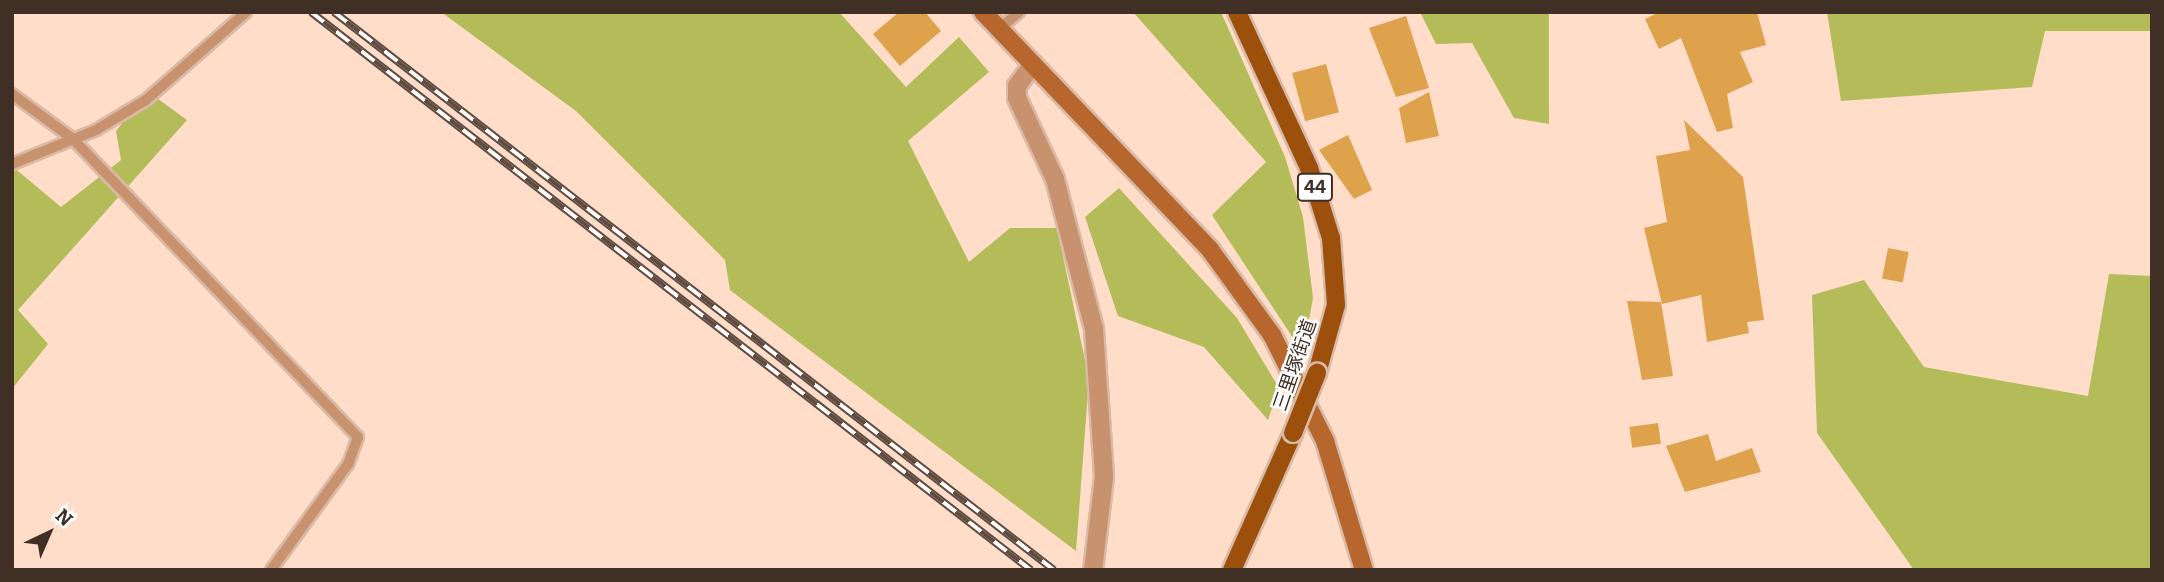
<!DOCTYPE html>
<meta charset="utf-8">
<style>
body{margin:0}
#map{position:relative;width:2164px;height:582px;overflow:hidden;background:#ffddc8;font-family:Bitter,"Noto Sans JP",serif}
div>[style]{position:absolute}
.forest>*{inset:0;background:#b3bc59}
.building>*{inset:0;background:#dea24d;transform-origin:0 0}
.roads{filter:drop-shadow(2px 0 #d9baa7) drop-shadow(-2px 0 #d9baa7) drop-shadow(0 2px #d9baa7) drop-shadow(0 -2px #d9baa7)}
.lane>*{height:10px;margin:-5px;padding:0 5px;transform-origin:5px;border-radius:5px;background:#c9926f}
.street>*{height:18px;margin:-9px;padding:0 9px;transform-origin:9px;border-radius:9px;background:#c9926f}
.secondary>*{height:18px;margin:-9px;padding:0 9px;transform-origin:9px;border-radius:9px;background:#b7672d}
.primary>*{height:18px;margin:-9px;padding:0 9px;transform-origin:9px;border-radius:9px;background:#9d4f0c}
.rail>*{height:8px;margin-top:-4px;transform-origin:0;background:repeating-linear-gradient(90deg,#fff 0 16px,#5f4c41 0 32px);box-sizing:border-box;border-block:2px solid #5f4c41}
.bridges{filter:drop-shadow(2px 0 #d9baa7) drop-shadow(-2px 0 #d9baa7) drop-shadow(0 2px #d9baa7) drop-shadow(0 -2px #d9baa7)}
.primary-bridge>*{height:18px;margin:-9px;padding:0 9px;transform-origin:9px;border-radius:9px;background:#9d4f0c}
span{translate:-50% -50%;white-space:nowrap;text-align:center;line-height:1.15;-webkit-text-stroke:5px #fff;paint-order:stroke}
.shield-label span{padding:2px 5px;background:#fff;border:2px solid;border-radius:5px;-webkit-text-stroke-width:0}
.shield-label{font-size:18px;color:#3f2f25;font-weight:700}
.street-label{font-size:19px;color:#3f2f25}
.frame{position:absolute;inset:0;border:14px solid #3f2f25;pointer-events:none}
.north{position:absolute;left:14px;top:498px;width:70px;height:70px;-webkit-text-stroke:5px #fff;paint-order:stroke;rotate:44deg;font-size:19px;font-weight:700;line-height:28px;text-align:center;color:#3f2f25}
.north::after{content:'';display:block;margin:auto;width:24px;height:32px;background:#3f2f25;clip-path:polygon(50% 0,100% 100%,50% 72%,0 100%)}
</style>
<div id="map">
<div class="forest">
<i style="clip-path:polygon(441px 12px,839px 12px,906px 87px,959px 37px,989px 72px,908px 141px,969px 262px,1010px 228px,1057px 228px,1089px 379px,1076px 551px,730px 290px,725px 260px,576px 111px)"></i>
<i style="clip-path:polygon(1133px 12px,1221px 12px,1285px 157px,1303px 217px,1313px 298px,1303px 353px,1212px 215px,1266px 162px)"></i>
<i style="clip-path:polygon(1420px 12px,1549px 12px,1549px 124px,1514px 118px,1472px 43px,1436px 44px)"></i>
<i style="clip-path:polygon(1827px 12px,2152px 12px,2152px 31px,2045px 31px,2032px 87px,1841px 101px)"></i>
<i style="clip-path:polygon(147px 91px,187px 120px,18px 310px,48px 344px,12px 389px,12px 166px,61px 207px,121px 160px,116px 131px)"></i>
<i style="clip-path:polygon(1119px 188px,1237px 318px,1279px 388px,1268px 420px,1204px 347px,1118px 316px,1085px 217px)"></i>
<i style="clip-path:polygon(2109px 274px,2152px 276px,2152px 570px,1914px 570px,1817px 433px,1812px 295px,1864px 280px,1924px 367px,2088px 396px)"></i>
</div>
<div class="building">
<i style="clip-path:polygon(899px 12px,925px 12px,941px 31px,900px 66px,873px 34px)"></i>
<i style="clip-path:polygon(1659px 12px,1757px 12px,1766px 45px,1740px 52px,1753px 82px,1727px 94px,1733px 128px,1717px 132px,1681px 38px,1659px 49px,1645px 19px)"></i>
<i style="clip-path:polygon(1406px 16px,1429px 88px,1396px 97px,1369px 28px)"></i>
<i style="left:1326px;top:64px;width:50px;height:35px;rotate:75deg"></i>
<i style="clip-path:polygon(1429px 92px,1439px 136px,1406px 143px,1399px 108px)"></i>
<i style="clip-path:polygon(1684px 120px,1743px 177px,1764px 320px,1747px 322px,1749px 333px,1707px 342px,1701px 295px,1662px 304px,1644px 228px,1667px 222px,1656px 156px,1690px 150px)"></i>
<i style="clip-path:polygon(1348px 135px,1372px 190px,1354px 199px,1319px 150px)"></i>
<i style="left:1888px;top:248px;width:21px;height:31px;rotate:11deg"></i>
<i style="clip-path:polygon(1627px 301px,1661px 302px,1673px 376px,1642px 380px)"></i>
<i style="left:1658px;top:423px;width:21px;height:29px;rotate:82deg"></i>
<i style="clip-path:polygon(1708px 434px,1716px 461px,1752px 448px,1761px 472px,1685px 492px,1666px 446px)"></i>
</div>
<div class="roads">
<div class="lane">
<i style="left:999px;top:29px;width:26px;rotate:-40deg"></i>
<i style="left:12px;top:94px;width:76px;rotate:36.4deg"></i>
<i style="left:73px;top:139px;width:412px;rotate:46.3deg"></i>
<i style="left:358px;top:437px;width:29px;rotate:110deg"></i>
<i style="left:348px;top:464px;width:131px;rotate:126deg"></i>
<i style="left:12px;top:164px;width:91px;rotate:-22deg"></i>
<i style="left:96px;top:130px;width:58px;rotate:-31deg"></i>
<i style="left:146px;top:100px;width:133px;rotate:-41.3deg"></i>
</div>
<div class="street">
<i style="left:1033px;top:64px;width:27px;rotate:126deg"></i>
<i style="left:1017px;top:86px;width:12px;rotate:90deg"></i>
<i style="left:1017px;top:98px;width:89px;rotate:64.9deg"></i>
<i style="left:1055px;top:179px;width:155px;rotate:75.4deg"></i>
<i style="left:1094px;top:329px;width:148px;rotate:86.1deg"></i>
<i style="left:1104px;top:477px;width:94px;rotate:96.7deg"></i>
</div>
<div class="secondary">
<i style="left:983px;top:12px;width:330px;rotate:46.3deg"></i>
<i style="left:1211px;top:251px;width:104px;rotate:54deg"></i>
<i style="left:1272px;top:335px;width:119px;rotate:63.4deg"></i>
<i style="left:1325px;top:441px;width:135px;rotate:73.2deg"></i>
</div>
<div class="primary">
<i style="left:1237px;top:12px;width:172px;rotate:65.2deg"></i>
<i style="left:1309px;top:168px;width:73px;rotate:72.6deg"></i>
<i style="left:1331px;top:238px;width:67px;rotate:85.7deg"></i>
<i style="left:1336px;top:305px;width:71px;rotate:105.6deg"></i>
<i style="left:1232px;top:570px;width:150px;rotate:-66deg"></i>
</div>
</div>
<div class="rail">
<i style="left:311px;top:12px;width:911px;rotate:37.78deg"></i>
<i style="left:334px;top:12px;width:911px;rotate:37.78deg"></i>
</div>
<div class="bridges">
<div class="primary-bridge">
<i style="left:1293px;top:433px;width:65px;rotate:-68.2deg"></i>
</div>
</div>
<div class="shield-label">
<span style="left:1315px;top:187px">44</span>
</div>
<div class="street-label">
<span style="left:1295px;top:365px;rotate:-71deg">三里塚街道</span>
</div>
<div class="frame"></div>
<div class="north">N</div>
</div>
